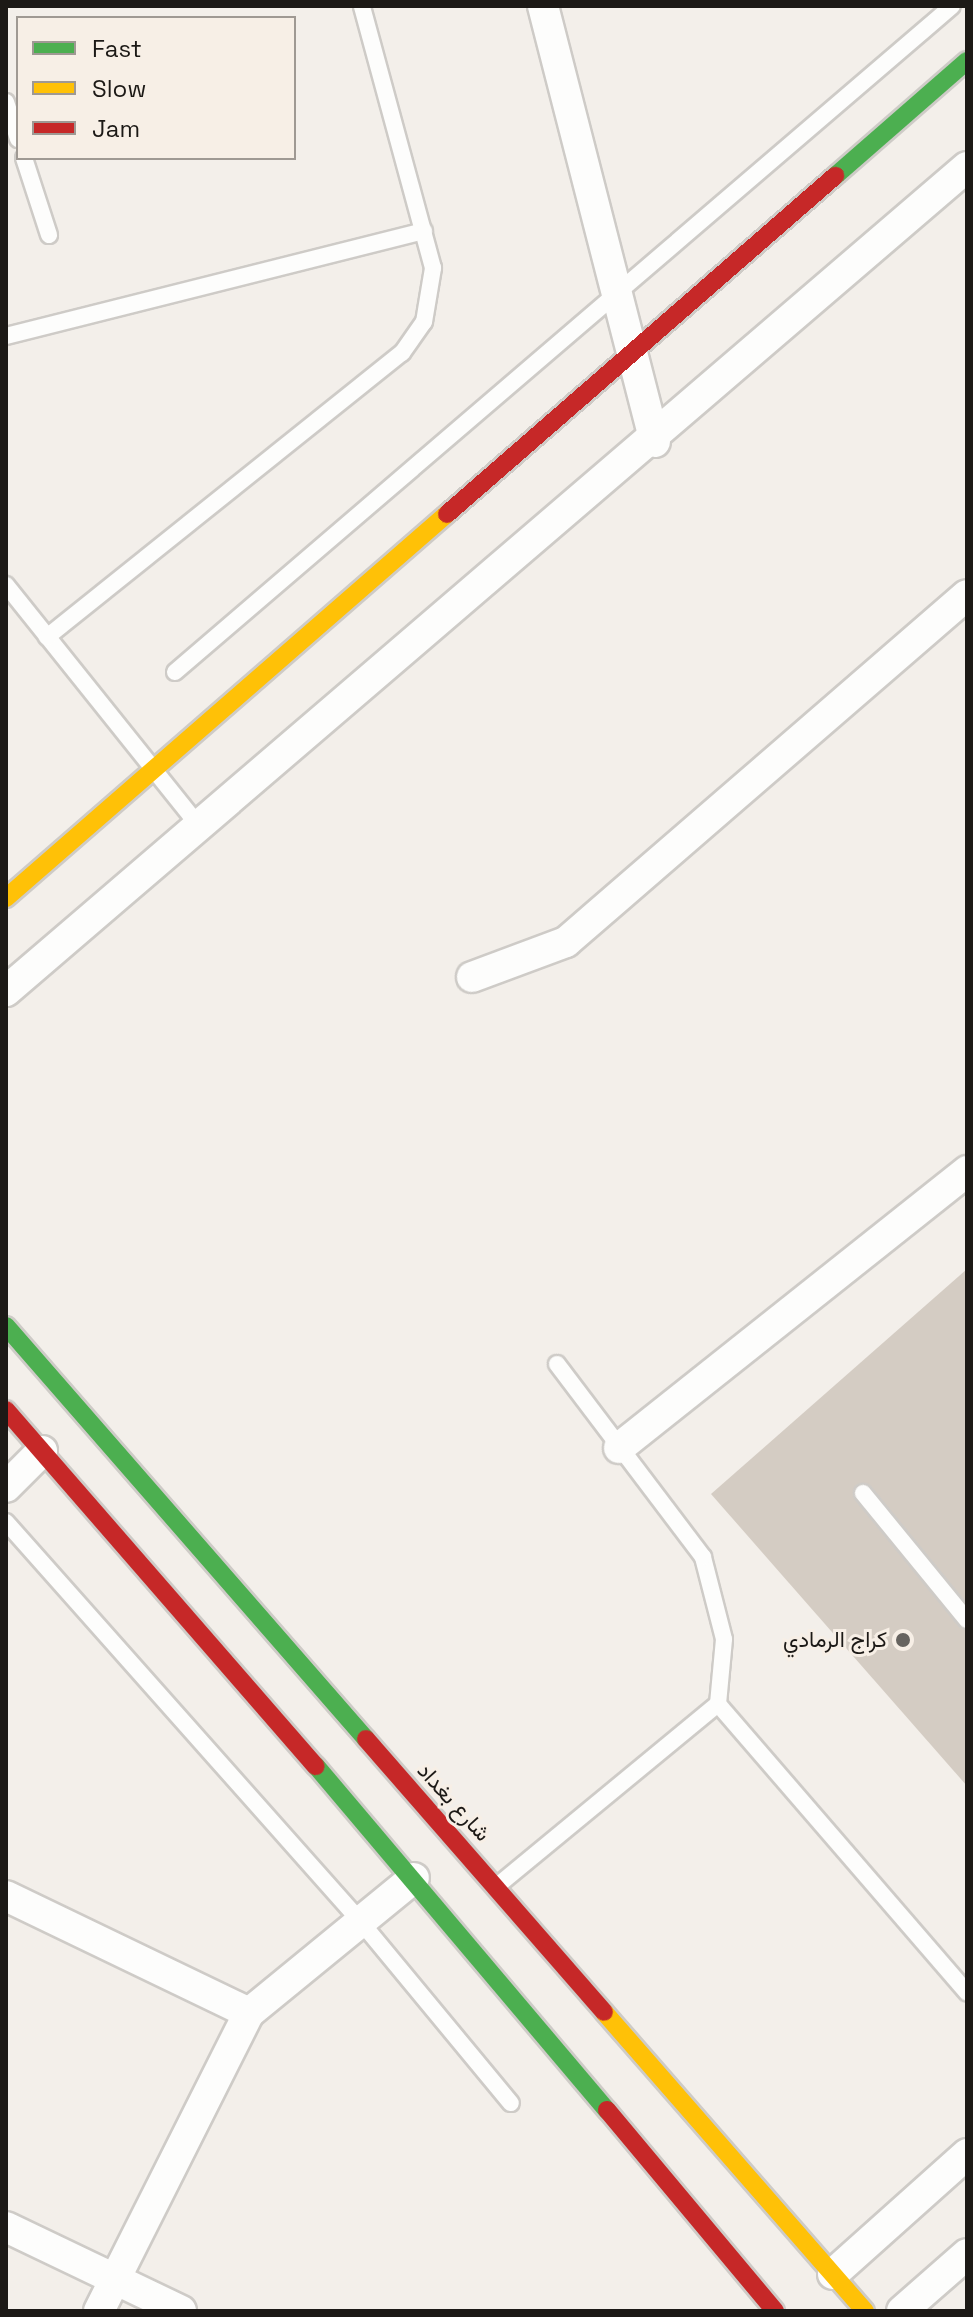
<!DOCTYPE html>
<meta charset="utf-8">
<style>
body{margin:0}
#map{position:relative;width:973px;height:2317px;overflow:hidden;background:#f3efea;font-family:"Space Grotesk",Vazirmatn,sans-serif}
div>[style]{position:absolute}
.building>*{inset:0;background:#d4ccc3}
.roads{filter:drop-shadow(2px 0 #cecbc7) drop-shadow(-2px 0 #cecbc7) drop-shadow(0 2px #cecbc7) drop-shadow(0 -2px #cecbc7)}
.lane>*{height:16px;margin:-8px;padding:0 8px;transform-origin:8px;border-radius:8px;background:#fdfdfc}
.street>*{height:30px;margin:-15px;padding:0 15px;transform-origin:15px;border-radius:15px;background:#fdfdfc}
.fast>*{height:18px;margin:-9px;padding:0 9px;transform-origin:9px;border-radius:9px;background:#4caf50}
.slow>*{height:18px;margin:-9px;padding:0 9px;transform-origin:9px;border-radius:9px;background:#ffc107}
.jam>*{height:18px;margin:-9px;padding:0 9px;transform-origin:9px;border-radius:9px;background:#c62828}
.dots>*{width:22px;height:22px;translate:-50% -50%;box-sizing:border-box;border:4px solid #f7efe6;border-radius:50%}
span{translate:-50% -50%;white-space:nowrap;text-align:center;line-height:1.15;-webkit-text-stroke:6px #f7efe6;paint-order:stroke}
.poi-label{font-size:22px;color:#1c1916}
.right{translate:-100% -50%;text-align:right}
.street-label{font-size:22px;color:#1c1916}
.frame{position:absolute;inset:0;border:8px solid #1c1916;pointer-events:none}
.legend{position:absolute;left:16px;top:16px;width:280px;height:144px;box-sizing:border-box;background:#f7efe6;border:2px solid #9f9993;margin:0;padding:10px 14px;list-style:none;font-size:24px;color:#1c1916}
.legend li{display:flex;align-items:center;gap:16px;height:40px}
.legend b{width:40px;border:2px solid #9f9993}
</style>
<div id="map">
<div class="building">
<i style="clip-path:polygon(967px 1269px,967px 1786px,711px 1494px)"></i>
</div>
<div class="roads">
<div class="lane">
<i style="left:6px;top:102px;width:39px;rotate:72deg"></i>
<i style="left:24px;top:158px;width:81px;rotate:72deg"></i>
<i style="left:6px;top:336px;width:431px;rotate:-14.1deg"></i>
<i style="left:6px;top:585px;width:309px;rotate:51.3deg"></i>
<i style="left:47px;top:637px;width:455px;rotate:-38.7deg"></i>
<i style="left:402px;top:353px;width:38px;rotate:-55deg"></i>
<i style="left:424px;top:322px;width:55px;rotate:-80.5deg"></i>
<i style="left:433px;top:268px;width:271px;rotate:-105.2deg"></i>
<i style="left:175px;top:672px;width:1023px;rotate:-40.6deg"></i>
<i style="left:863px;top:1493px;width:164px;rotate:50.7deg"></i>
<i style="left:6px;top:1522px;width:535px;rotate:48.41deg"></i>
<i style="left:361px;top:1922px;width:235px;rotate:50.4deg"></i>
<i style="left:718px;top:1704px;width:381px;rotate:49.2deg"></i>
<i style="left:497px;top:1886px;width:286px;rotate:-39.5deg"></i>
<i style="left:718px;top:1704px;width:65px;rotate:-84.7deg"></i>
<i style="left:724px;top:1639px;width:85px;rotate:-104.4deg"></i>
<i style="left:703px;top:1557px;width:242px;rotate:-127.1deg"></i>
</div>
<div class="street">
<i style="left:543px;top:6px;width:450px;rotate:75.6deg"></i>
<i style="left:472px;top:977px;width:100px;rotate:-20.4deg"></i>
<i style="left:566px;top:942px;width:530px;rotate:-40.87deg"></i>
<i style="left:6px;top:991px;width:1266px;rotate:-40.61deg"></i>
<i style="left:619px;top:1448px;width:445px;rotate:-38.5deg"></i>
<i style="left:6px;top:1487px;width:51px;rotate:-45deg"></i>
<i style="left:6px;top:1896px;width:270px;rotate:25.7deg"></i>
<i style="left:249px;top:2013px;width:213px;rotate:-39.3deg"></i>
<i style="left:6px;top:2227px;width:194px;rotate:25.6deg"></i>
<i style="left:833px;top:2274px;width:180px;rotate:-41.8deg"></i>
<i style="left:99px;top:2311px;width:334px;rotate:-63.3deg"></i>
<i style="left:902px;top:2311px;width:86px;rotate:-41.2deg"></i>
</div>
<div class="fast">
<i style="left:835px;top:176px;width:175px;rotate:-41.1deg"></i>
<i style="left:6px;top:1326px;width:548px;rotate:48.92deg"></i>
<i style="left:316px;top:1766px;width:451px;rotate:49.8deg"></i>
</div>
<div class="slow">
<i style="left:6px;top:898px;width:585px;rotate:-41.05deg"></i>
<i style="left:604px;top:2012px;width:397px;rotate:48.9deg"></i>
</div>
<div class="jam">
<i style="left:447px;top:514px;width:515px;rotate:-41.06deg"></i>
<i style="left:6px;top:1410px;width:472px;rotate:49deg"></i>
<i style="left:366px;top:1739px;width:362px;rotate:48.9deg"></i>
<i style="left:607px;top:2110px;width:262px;rotate:50.1deg"></i>
</div>
</div>
<div class="dots">
<i style="left:903px;top:1640px;background:#676460"></i>
</div>
<div class="poi-label">
<span class="right" style="left:887px;top:1640px">كراج الرمادي</span>
</div>
<div class="street-label">
<span style="left:454px;top:1802px;rotate:48deg">شارع بغداد</span>
</div>
<div class="frame"></div>
<ul class="legend">
<li><b style="height:10px;background:#4caf50"></b>Fast</li>
<li><b style="height:10px;background:#ffc107"></b>Slow</li>
<li><b style="height:10px;background:#c62828"></b>Jam</li>
</ul>
</div>
